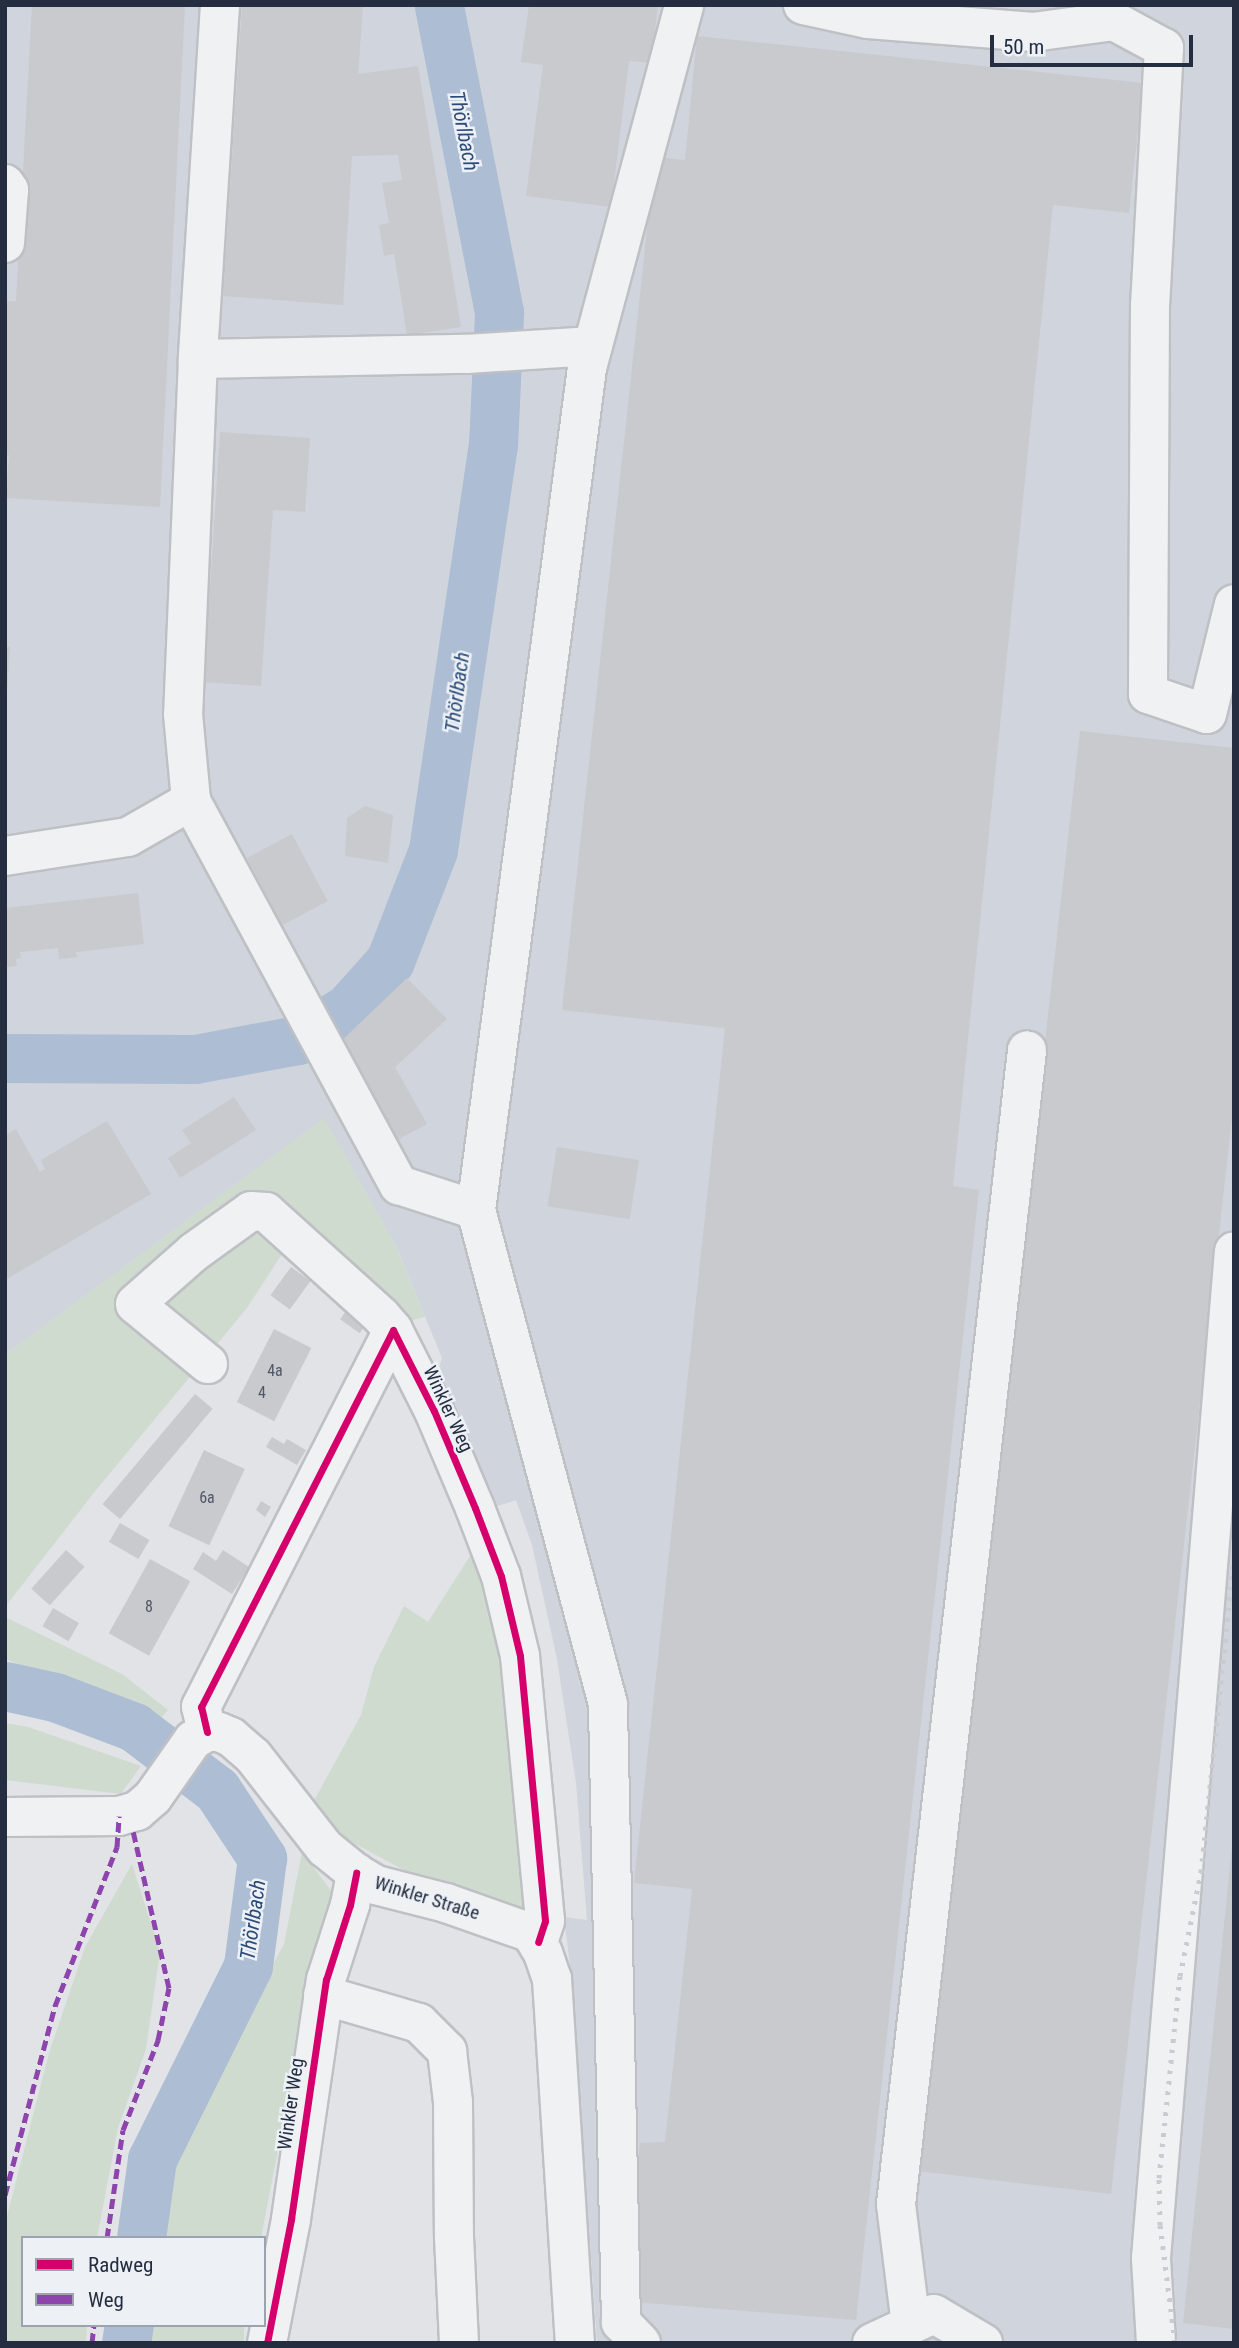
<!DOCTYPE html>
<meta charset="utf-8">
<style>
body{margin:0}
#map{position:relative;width:1239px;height:2348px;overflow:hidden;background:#e1e3e6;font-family:"Roboto Condensed",sans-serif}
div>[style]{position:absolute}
.built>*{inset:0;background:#d0d4dc}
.green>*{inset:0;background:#d0dbd0;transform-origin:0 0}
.river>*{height:49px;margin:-24.5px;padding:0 24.5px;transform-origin:24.5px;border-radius:24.5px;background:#acbdd4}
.building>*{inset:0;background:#c8cace;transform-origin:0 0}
.roads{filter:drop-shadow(2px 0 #bec0c4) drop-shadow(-2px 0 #bec0c4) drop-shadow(0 2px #bec0c4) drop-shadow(0 -2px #bec0c4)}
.minor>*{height:38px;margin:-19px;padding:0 19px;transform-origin:19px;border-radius:19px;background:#f0f1f3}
.rail>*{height:5px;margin-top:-2.5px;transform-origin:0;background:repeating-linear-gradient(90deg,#c9cbce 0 3.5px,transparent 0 10.5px)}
.quiet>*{height:5px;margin-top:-2.5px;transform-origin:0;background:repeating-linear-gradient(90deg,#8e44ad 0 10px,transparent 0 15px)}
.cycleway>*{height:7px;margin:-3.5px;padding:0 3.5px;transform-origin:3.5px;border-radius:3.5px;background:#d6006c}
span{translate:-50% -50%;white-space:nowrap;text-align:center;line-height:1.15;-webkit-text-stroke:5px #edf1f6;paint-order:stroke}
.number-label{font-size:16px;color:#505766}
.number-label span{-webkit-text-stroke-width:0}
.street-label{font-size:19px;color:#252e41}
.water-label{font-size:21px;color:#2b4b79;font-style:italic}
.frame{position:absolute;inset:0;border:7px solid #252e41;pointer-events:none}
.legend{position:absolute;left:21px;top:2236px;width:245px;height:91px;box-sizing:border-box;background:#edf1f6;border:2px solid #9da3ae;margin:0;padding:9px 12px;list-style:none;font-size:21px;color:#252e41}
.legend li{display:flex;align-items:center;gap:14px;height:35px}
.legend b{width:35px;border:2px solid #9da3ae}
.scale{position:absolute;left:990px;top:35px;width:203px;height:32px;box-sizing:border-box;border:4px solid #252e41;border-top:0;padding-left:9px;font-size:21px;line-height:24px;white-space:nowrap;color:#252e41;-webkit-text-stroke:5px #edf1f6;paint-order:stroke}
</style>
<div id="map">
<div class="built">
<i style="clip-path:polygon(5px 5px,1234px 5px,1234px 2343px,597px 2343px,571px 1973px,564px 1917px,587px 1920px,576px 1783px,557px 1659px,532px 1545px,516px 1500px,489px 1509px,434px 1383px,442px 1358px,396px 1246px,324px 1119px,5px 1355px)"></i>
</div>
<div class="green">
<i style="clip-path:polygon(324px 1118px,396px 1246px,425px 1317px,402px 1323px,291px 1240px,247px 1308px,96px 1490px,5px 1607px,5px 1355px)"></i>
<i style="clip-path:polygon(477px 1545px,517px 1722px,529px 1911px,415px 1876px,337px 1834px,310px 1808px,361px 1715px,374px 1667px,404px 1606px,428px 1622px)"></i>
<i style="clip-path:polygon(5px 1617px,122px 1674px,168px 1710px,161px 1718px,141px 1712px,5px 1659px)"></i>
<i style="clip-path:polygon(5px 1723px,28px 1727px,141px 1766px,121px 1794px,5px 1780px)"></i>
<i style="clip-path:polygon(302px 1852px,338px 1900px,313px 1969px,261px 2238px,154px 2238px,161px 2193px,213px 2057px,259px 1991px,284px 1944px)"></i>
<i style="clip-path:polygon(132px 1864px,160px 1952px,146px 2049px,118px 2128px,97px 2238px,23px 2238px,23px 2325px,87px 2325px,86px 2343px,5px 2343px,5px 2224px,49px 2053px,85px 1947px)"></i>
<i style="left:141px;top:2325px;width:103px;height:18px"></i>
</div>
<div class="river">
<i style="left:5px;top:1058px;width:190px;rotate:0.3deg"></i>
<i style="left:195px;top:1059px;width:105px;rotate:-10.5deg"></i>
<i style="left:298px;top:1040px;width:59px;rotate:-32.6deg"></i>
<i style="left:348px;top:1008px;width:63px;rotate:-48.2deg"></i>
<i style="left:390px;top:961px;width:119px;rotate:-68.8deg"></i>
<i style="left:433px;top:850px;width:408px;rotate:-81.6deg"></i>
<i style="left:493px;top:446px;width:134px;rotate:-87.4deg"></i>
<i style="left:499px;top:312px;width:313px;rotate:-101.1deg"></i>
<i style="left:5px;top:1686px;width:51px;rotate:12.4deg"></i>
<i style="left:55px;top:1697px;width:85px;rotate:20.8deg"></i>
<i style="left:134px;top:1727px;width:104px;rotate:37.2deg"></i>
<i style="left:217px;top:1790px;width:82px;rotate:56.5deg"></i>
<i style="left:262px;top:1858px;width:109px;rotate:97.4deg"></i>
<i style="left:248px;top:1966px;width:216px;rotate:116.4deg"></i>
<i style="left:152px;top:2159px;width:80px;rotate:97.9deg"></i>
<i style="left:126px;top:2343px;width:18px;rotate:-81deg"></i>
</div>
<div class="building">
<i style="clip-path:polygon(32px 5px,185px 5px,160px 507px,6px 498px,9px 455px,5px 455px,5px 301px,16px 301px)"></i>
<i style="clip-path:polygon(242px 5px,363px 5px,358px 74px,418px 66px,461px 327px,407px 335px,394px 254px,384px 256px,379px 225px,389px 223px,382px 183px,402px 180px,398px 155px,352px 156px,343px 305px,223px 296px)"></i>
<i style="clip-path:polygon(529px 5px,658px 5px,651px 63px,629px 61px,611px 207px,526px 196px,543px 65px,521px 62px)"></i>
<i style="clip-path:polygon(697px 36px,1143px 83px,1129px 213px,1053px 205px,953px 1186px,979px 1190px,856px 2320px,622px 2301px,640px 2143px,665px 2142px,692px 1889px,634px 1883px,725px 1028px,562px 1010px,655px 157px,685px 160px)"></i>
<i style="clip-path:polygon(220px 432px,310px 438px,305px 512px,273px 510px,261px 686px,204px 682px)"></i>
<i style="clip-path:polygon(5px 647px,10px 647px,7px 691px,5px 691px)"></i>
<i style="clip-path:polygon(1080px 731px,1234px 748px,1234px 1100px,1111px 2194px,918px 2171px)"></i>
<i style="clip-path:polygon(365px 806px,393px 815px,388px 863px,345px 856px,347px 818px)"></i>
<i style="left:292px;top:834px;width:76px;height:51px;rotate:62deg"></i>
<i style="clip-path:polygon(138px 893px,144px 944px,76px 952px,77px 957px,59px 959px,58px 948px,20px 952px,21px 958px,16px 959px,17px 966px,5px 967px,5px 908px)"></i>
<i style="clip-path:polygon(407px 978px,447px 1019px,395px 1067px,427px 1124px,390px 1144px,336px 1046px)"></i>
<i style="clip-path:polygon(234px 1097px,256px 1130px,180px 1178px,168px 1158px,191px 1143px,182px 1130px)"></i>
<i style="clip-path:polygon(107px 1121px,151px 1194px,5px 1280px,5px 1135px,16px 1129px,40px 1172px,45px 1169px,41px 1160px)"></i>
<i style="left:557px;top:1147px;width:83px;height:60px;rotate:9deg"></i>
<i style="left:291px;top:1267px;width:24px;height:35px;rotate:36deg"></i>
<i style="left:349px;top:1307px;width:24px;height:15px;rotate:36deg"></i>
<i style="left:274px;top:1329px;width:42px;height:82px;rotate:27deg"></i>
<i style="left:195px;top:1394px;width:23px;height:144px;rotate:40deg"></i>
<i style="clip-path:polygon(272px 1437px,284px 1444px,287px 1439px,306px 1450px,297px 1465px,266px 1447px)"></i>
<i style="left:204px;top:1450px;width:45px;height:84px;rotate:25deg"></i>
<i style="clip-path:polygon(261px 1501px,271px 1507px,265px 1517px,256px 1510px)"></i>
<i style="left:120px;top:1523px;width:34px;height:22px;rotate:30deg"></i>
<i style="left:66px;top:1550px;width:25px;height:52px;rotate:42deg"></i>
<i style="clip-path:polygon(223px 1550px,249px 1567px,232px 1594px,193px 1569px,203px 1552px,216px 1561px)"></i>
<i style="left:150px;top:1559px;width:46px;height:85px;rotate:29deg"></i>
<i style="left:53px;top:1608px;width:30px;height:21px;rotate:30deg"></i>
<i style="clip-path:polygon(1232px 1847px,1234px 1847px,1234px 2329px,1183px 2323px)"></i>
</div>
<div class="roads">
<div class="minor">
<i style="left:220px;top:5px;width:355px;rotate:93.6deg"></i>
<i style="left:198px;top:359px;width:355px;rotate:92.4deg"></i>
<i style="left:183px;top:714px;width:87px;rotate:84.7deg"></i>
<i style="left:191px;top:801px;width:437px;rotate:61.6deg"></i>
<i style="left:399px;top:1185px;width:81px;rotate:18deg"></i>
<i style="left:803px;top:5px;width:66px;rotate:12.2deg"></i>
<i style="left:868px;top:19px;width:166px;rotate:4.5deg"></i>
<i style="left:1033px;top:32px;width:82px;rotate:-7.7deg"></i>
<i style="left:1114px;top:21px;width:57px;rotate:28.4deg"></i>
<i style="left:1164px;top:48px;width:256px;rotate:93.1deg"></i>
<i style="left:1150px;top:304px;width:390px;rotate:90.3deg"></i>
<i style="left:1148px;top:694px;width:62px;rotate:18.7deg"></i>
<i style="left:1207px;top:714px;width:113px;rotate:-76.2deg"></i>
<i style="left:5px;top:184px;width:7px;rotate:56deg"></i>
<i style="left:9px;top:190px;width:53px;rotate:94.3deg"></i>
<i style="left:198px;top:359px;width:268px;rotate:-1.1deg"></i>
<i style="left:466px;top:354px;width:127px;rotate:-3.6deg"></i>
<i style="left:5px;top:856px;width:124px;rotate:-8.8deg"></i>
<i style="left:128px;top:837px;width:73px;rotate:-29.7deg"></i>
<i style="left:208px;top:1364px;width:94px;rotate:-140.6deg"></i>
<i style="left:135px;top:1304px;width:79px;rotate:-41.4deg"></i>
<i style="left:194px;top:1252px;width:70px;rotate:-35.7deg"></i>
<i style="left:251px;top:1211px;width:15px;rotate:4deg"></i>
<i style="left:266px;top:1212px;width:155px;rotate:42.1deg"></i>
<i style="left:381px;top:1316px;width:18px;rotate:49deg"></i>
<i style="left:207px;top:1732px;width:26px;rotate:-103deg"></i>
<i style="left:201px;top:1707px;width:423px;rotate:-63deg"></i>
<i style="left:393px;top:1330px;width:91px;rotate:63.2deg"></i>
<i style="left:434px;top:1411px;width:105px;rotate:67.1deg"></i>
<i style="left:475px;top:1508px;width:73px;rotate:69.1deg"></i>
<i style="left:501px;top:1576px;width:82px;rotate:76.6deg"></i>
<i style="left:520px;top:1656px;width:266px;rotate:84.6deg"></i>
<i style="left:545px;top:1921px;width:22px;rotate:108deg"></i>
<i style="left:5px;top:1817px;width:114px;rotate:-0.5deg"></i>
<i style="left:119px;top:1816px;width:19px;rotate:-16deg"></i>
<i style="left:137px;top:1811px;width:21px;rotate:-41deg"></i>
<i style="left:153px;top:1797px;width:70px;rotate:-54.9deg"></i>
<i style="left:193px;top:1740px;width:16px;rotate:-30deg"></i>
<i style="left:207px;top:1732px;width:12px"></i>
<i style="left:219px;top:1732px;width:13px;rotate:23deg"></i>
<i style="left:231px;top:1737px;width:29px;rotate:41deg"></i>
<i style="left:253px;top:1756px;width:117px;rotate:52deg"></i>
<i style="left:325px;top:1848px;width:40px;rotate:39deg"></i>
<i style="left:356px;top:1873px;width:23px;rotate:31deg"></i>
<i style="left:376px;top:1885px;width:72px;rotate:14.4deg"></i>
<i style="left:446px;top:1903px;width:90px;rotate:19.4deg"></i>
<i style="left:531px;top:1933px;width:23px;rotate:59deg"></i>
<i style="left:543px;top:1953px;width:28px;rotate:71deg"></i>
<i style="left:552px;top:1979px;width:365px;rotate:86.4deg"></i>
<i style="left:323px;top:1995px;width:100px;rotate:16.3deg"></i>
<i style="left:419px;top:2023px;width:40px;rotate:45deg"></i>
<i style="left:447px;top:2051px;width:51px;rotate:83.3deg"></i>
<i style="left:453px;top:2102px;width:135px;rotate:89.6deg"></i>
<i style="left:454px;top:2237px;width:106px;rotate:87.3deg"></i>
<i style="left:911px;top:2325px;width:122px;rotate:-97.1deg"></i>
<i style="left:896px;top:2204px;width:1161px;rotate:-83.52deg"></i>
<i style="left:267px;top:2343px;width:126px;rotate:-79deg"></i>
<i style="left:291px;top:2219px;width:242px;rotate:-81.7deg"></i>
<i style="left:326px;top:1980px;width:79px;rotate:-72.3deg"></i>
<i style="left:350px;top:1905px;width:33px;rotate:-79deg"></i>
<i style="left:641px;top:2343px;width:29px;rotate:-134deg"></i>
<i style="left:621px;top:2322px;width:618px;rotate:-91.21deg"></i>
<i style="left:608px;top:1704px;width:511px;rotate:-104.96deg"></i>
<i style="left:476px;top:1210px;width:849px;rotate:-82.49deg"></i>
<i style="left:587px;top:368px;width:376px;rotate:-75deg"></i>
<i style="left:872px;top:2343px;width:68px;rotate:-25.1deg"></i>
<i style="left:934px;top:2314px;width:57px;rotate:30.6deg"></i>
<i style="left:1156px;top:2343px;width:85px;rotate:-93.4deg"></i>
<i style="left:1151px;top:2258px;width:1010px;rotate:-85.29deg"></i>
</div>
</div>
<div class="rail">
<i style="left:1175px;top:2343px;width:119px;rotate:-97.2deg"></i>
<i style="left:1160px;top:2225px;width:47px;rotate:-91.2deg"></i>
<i style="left:1159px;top:2178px;width:203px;rotate:-84.1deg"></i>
<i style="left:1180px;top:1976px;width:106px;rotate:-78.6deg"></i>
<i style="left:1201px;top:1872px;width:316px;rotate:-84deg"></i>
</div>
<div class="quiet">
<i style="left:5px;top:2195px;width:196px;rotate:-75.2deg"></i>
<i style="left:55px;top:2006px;width:171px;rotate:-68.7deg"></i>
<i style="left:117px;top:1847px;width:31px;rotate:-86deg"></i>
<i style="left:107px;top:2238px;width:109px;rotate:-81.6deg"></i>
<i style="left:123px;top:2130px;width:97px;rotate:-68.7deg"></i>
<i style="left:158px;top:2040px;width:53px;rotate:-78.1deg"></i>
<i style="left:169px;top:1988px;width:161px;rotate:-102.9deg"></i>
<i style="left:92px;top:2343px;width:18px;rotate:-84deg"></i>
</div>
<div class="cycleway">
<i style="left:207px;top:1732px;width:26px;rotate:-103deg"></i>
<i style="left:201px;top:1707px;width:423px;rotate:-63deg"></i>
<i style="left:393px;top:1330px;width:91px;rotate:63.2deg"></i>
<i style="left:434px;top:1411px;width:105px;rotate:67.1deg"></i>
<i style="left:475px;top:1508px;width:73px;rotate:69.1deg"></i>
<i style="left:501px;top:1576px;width:82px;rotate:76.6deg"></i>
<i style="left:520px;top:1656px;width:266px;rotate:84.6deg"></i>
<i style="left:545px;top:1921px;width:22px;rotate:108deg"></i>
<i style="left:267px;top:2343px;width:126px;rotate:-79deg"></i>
<i style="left:291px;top:2219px;width:242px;rotate:-81.7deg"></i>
<i style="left:326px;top:1980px;width:79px;rotate:-72.3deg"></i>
<i style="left:350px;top:1905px;width:33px;rotate:-79deg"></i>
</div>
<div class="number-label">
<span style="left:275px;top:1371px">4a</span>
<span style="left:262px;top:1393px">4</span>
<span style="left:207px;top:1498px">6a</span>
<span style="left:149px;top:1607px">8</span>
</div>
<div class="street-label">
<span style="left:448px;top:1409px;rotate:65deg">Winkler Weg</span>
<span style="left:427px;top:1898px;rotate:17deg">Winkler Straße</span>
<span style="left:291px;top:2104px;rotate:-82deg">Winkler Weg</span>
</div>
<div class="water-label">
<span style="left:464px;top:131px;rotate:79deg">Thörlbach</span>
<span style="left:457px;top:692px;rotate:-82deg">Thörlbach</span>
<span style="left:253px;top:1920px;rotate:-82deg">Thörlbach</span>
</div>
<div class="frame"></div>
<ul class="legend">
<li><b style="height:9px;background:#d6006c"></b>Radweg</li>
<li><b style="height:9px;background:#8e44ad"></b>Weg</li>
</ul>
<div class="scale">50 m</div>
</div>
